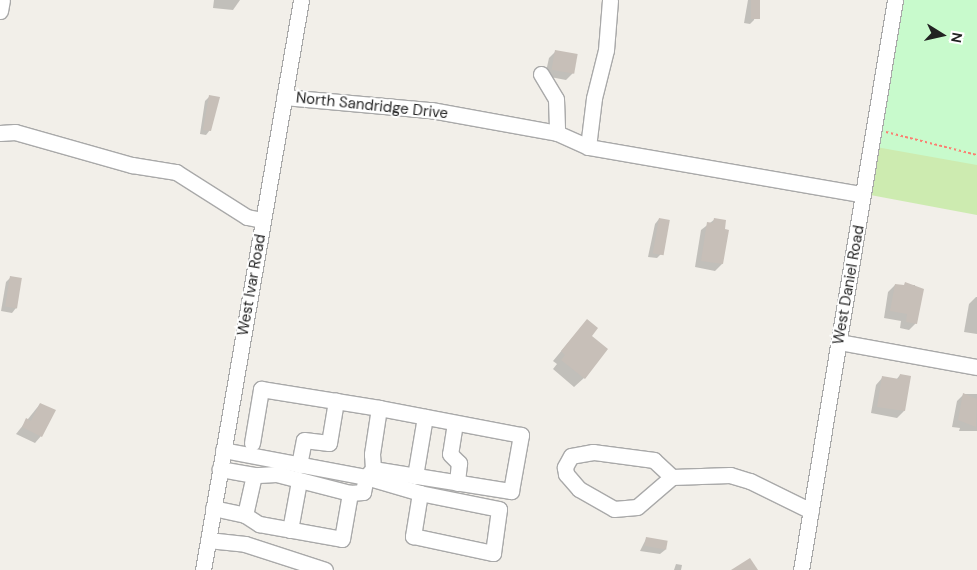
<!DOCTYPE html>
<style>
body{margin:0}
#map{position:relative;width:977px;height:570px;overflow:hidden;background:#f2efe9;font-family:"DM Sans",sans-serif}
div>[style]{position:absolute}
.grass>*{inset:0;background:#cdebb0}
.park>*{inset:0;background:#c8facc}
.shadow>*{inset:0;background:#0003}
.building>*{inset:0;background:#c7bfb8;transform-origin:0 0}
.path>*{height:2px;margin-top:-1px;transform-origin:0;background:repeating-linear-gradient(90deg,#fa8072 0 2.5px,transparent 0 5px)}
.roads{filter:drop-shadow(1px 0 #a9a9a9) drop-shadow(-1px 0 #a9a9a9) drop-shadow(0 1px #a9a9a9) drop-shadow(0 -1px #a9a9a9)}
.minor>*{height:15px;margin:-7.5px;padding:0 7.5px;transform-origin:7.5px;border-radius:7.5px;background:#fff}
span{translate:-50% -50%;white-space:nowrap;text-align:center;line-height:1.15;-webkit-text-stroke:4px #fff;paint-order:stroke}
.street-label{font-size:15px;color:#222}
.north{position:absolute;left:917px;top:10px;width:50px;height:50px;-webkit-text-stroke:4px #fff;paint-order:stroke;rotate:100deg;font-size:14px;font-weight:700;line-height:20px;text-align:center;color:#222}
.north::after{content:'';display:block;margin:auto;width:18px;height:22px;background:#222;clip-path:polygon(50% 0,100% 100%,50% 72%,0 100%)}
</style>
<div id="map">
<div class="grass">
<i style="clip-path:polygon(899px 0,977px 0,977px 215px,865px 194px)"></i>
</div>
<div class="park">
<i style="clip-path:polygon(902px 0,977px 0,977px 165px,876px 147px)"></i>
</div>
<div class="shadow">
<i style="clip-path:polygon(214px 0,240px 0,233px 10px,213px 8px)"></i>
<i style="clip-path:polygon(748px 0,758px 0,754px 20px,750px 24px,744px 23px)"></i>
<i style="clip-path:polygon(556px 51px,573px 73px,566px 80px,545px 76px,549px 58px)"></i>
<i style="clip-path:polygon(209px 97px,210px 130px,206px 135px,200px 134px,205px 101px)"></i>
<i style="clip-path:polygon(659px 219px,661px 254px,657px 258px,648px 257px,655px 224px)"></i>
<i style="clip-path:polygon(715px 219px,722px 264px,715px 271px,695px 267px,701px 230px)"></i>
<i style="clip-path:polygon(10px 278px,16px 308px,12px 313px,1px 311px,6px 282px)"></i>
<i style="clip-path:polygon(895px 285px,915px 285px,916px 323px,909px 330px,900px 328px,901px 321px,884px 318px,888px 292px)"></i>
<i style="clip-path:polygon(976px 297px,977px 297px,977px 334px,964px 332px,969px 304px)"></i>
<i style="clip-path:polygon(587px 320px,590px 336px,584px 378px,574px 387px,553px 369px,557px 364px,553px 361px)"></i>
<i style="clip-path:polygon(900px 375px,904px 411px,897px 418px,871px 413px,876px 385px,882px 378px,896px 380px)"></i>
<i style="clip-path:polygon(964px 394px,977px 394px,977px 431px,959px 431px,960px 428px,952px 427px,957px 401px)"></i>
<i style="clip-path:polygon(40px 404px,41px 436px,35px 443px,16px 434px)"></i>
<i style="clip-path:polygon(646px 539px,666px 542px,665px 550px,660px 554px,640px 551px)"></i>
<i style="clip-path:polygon(676px 564px,682px 565px,681px 570px,674px 570px)"></i>
</div>
<div class="building">
<i style="left:751px;top:0;width:9px;height:19px"></i>
<i style="left:555px;top:50px;width:23px;height:20px;rotate:10deg"></i>
<i style="clip-path:polygon(209px 95px,220px 97px,211px 131px,203px 130px)"></i>
<i style="left:659px;top:218px;width:11px;height:36px;rotate:10deg"></i>
<i style="clip-path:polygon(714px 218px,726px 220px,725px 229px,729px 230px,723px 264px,701px 261px,707px 222px,713px 223px)"></i>
<i style="left:10px;top:276px;width:12px;height:31px;rotate:9deg"></i>
<i style="clip-path:polygon(905px 282px,924px 289px,917px 324px,906px 322px,907px 314px,890px 311px,895px 284px,904px 285px)"></i>
<i style="clip-path:polygon(587px 319px,598px 328px,592px 336px,608px 349px,585px 379px,561px 360px,565px 355px,561px 351px)"></i>
<i style="clip-path:polygon(900px 374px,911px 376px,905px 411px,877px 407px,882px 376px,899px 379px)"></i>
<i style="clip-path:polygon(963px 393px,977px 399px,976px 427px,958px 420px)"></i>
<i style="clip-path:polygon(40px 403px,56px 410px,42px 437px,22px 427px,26px 418px,31px 421px)"></i>
<i style="left:646px;top:537px;width:22px;height:9px;rotate:10deg"></i>
<i style="clip-path:polygon(750px 558px,758px 570px,731px 570px)"></i>
</div>
<div class="path">
<i style="left:886px;top:132px;width:94px;rotate:14.2deg"></i>
</div>
<div class="roads">
<div class="minor">
<i style="left:0;top:11px;width:11px;rotate:-80deg"></i>
<i style="left:541px;top:74px;width:29px;rotate:59deg"></i>
<i style="left:556px;top:99px;width:34px;rotate:88deg"></i>
<i style="left:284px;top:97px;width:148px;rotate:5.1deg"></i>
<i style="left:431px;top:110px;width:128px;rotate:10.3deg"></i>
<i style="left:557px;top:133px;width:34px;rotate:24deg"></i>
<i style="left:588px;top:147px;width:276px;rotate:9.8deg"></i>
<i style="left:0;top:133px;width:15px;rotate:-4deg"></i>
<i style="left:15px;top:132px;width:122px;rotate:15.8deg"></i>
<i style="left:132px;top:165px;width:45px;rotate:9deg"></i>
<i style="left:176px;top:172px;width:84px;rotate:32.4deg"></i>
<i style="left:247px;top:217px;width:16px;rotate:11deg"></i>
<i style="left:588px;top:147px;width:49px;rotate:-83deg"></i>
<i style="left:594px;top:98px;width:49px;rotate:-76deg"></i>
<i style="left:606px;top:50px;width:50px;rotate:-85.4deg"></i>
<i style="left:839px;top:342px;width:140px;rotate:10.3deg"></i>
<i style="left:455px;top:423px;width:31px;rotate:99deg"></i>
<i style="left:450px;top:454px;width:13px;rotate:45deg"></i>
<i style="left:459px;top:463px;width:20px;rotate:96deg"></i>
<i style="left:252px;top:443px;width:55px;rotate:-80.5deg"></i>
<i style="left:261px;top:389px;width:120px;rotate:9.1deg"></i>
<i style="left:223px;top:450px;width:146px;rotate:10.7deg"></i>
<i style="left:366px;top:477px;width:56px;rotate:16.5deg"></i>
<i style="left:420px;top:493px;width:44px;rotate:99.2deg"></i>
<i style="left:413px;top:536px;width:82px;rotate:12deg"></i>
<i style="left:493px;top:553px;width:44px;rotate:-82.2deg"></i>
<i style="left:499px;top:509px;width:81px;rotate:-168.6deg"></i>
<i style="left:299px;top:465px;width:25px;rotate:-79deg"></i>
<i style="left:304px;top:440px;width:25px;rotate:7deg"></i>
<i style="left:329px;top:443px;width:43px;rotate:-80.5deg"></i>
<i style="left:415px;top:476px;width:60px;rotate:-80.4deg"></i>
<i style="left:672px;top:477px;width:25px;rotate:-137deg"></i>
<i style="left:654px;top:460px;width:62px;rotate:-172.5deg"></i>
<i style="left:593px;top:452px;width:22px;rotate:170deg"></i>
<i style="left:571px;top:456px;width:13px;rotate:119deg"></i>
<i style="left:565px;top:467px;width:7px;rotate:82deg"></i>
<i style="left:566px;top:474px;width:20px;rotate:49deg"></i>
<i style="left:579px;top:489px;width:40px;rotate:29.7deg"></i>
<i style="left:614px;top:509px;width:23px;rotate:-5deg"></i>
<i style="left:637px;top:507px;width:46px;rotate:-40.6deg"></i>
<i style="left:672px;top:477px;width:58px;rotate:-2deg"></i>
<i style="left:730px;top:475px;width:21px;rotate:17deg"></i>
<i style="left:750px;top:481px;width:68px;rotate:26.2deg"></i>
<i style="left:350px;top:493px;width:13px;rotate:-4deg"></i>
<i style="left:363px;top:492px;width:15px;rotate:-79deg"></i>
<i style="left:366px;top:477px;width:11px;rotate:-49deg"></i>
<i style="left:373px;top:469px;width:140px;rotate:9.1deg"></i>
<i style="left:511px;top:491px;width:57px;rotate:-79.9deg"></i>
<i style="left:521px;top:435px;width:145px;rotate:-169.2deg"></i>
<i style="left:379px;top:408px;width:47px;rotate:98.7deg"></i>
<i style="left:372px;top:454px;width:15px;rotate:86deg"></i>
<i style="left:213px;top:508px;width:33px;rotate:12deg"></i>
<i style="left:245px;top:515px;width:41px;rotate:-77.3deg"></i>
<i style="left:254px;top:475px;width:35px;rotate:-170deg"></i>
<i style="left:245px;top:515px;width:17px;rotate:33deg"></i>
<i style="left:259px;top:524px;width:84px;rotate:10.2deg"></i>
<i style="left:342px;top:539px;width:47px;rotate:-80.1deg"></i>
<i style="left:350px;top:493px;width:76px;rotate:-165.6deg"></i>
<i style="left:276px;top:474px;width:22px;rotate:177deg"></i>
<i style="left:290px;top:530px;width:50px;rotate:-79.6deg"></i>
<i style="left:208px;top:540px;width:37px;rotate:6deg"></i>
<i style="left:245px;top:544px;width:84px;rotate:18deg"></i>
<i style="left:203px;top:570px;width:578px;rotate:-80.24deg"></i>
<i style="left:801px;top:570px;width:578px;rotate:-80.64deg"></i>
</div>
</div>
<div class="street-label">
<span style="left:372px;top:106px;rotate:6deg">North Sandridge Drive</span>
<span style="left:252px;top:285px;rotate:-80deg">West Ivar Road</span>
<span style="left:849px;top:285px;rotate:-80deg">West Daniel Road</span>
</div>
<div class="north">N</div>
</div>
